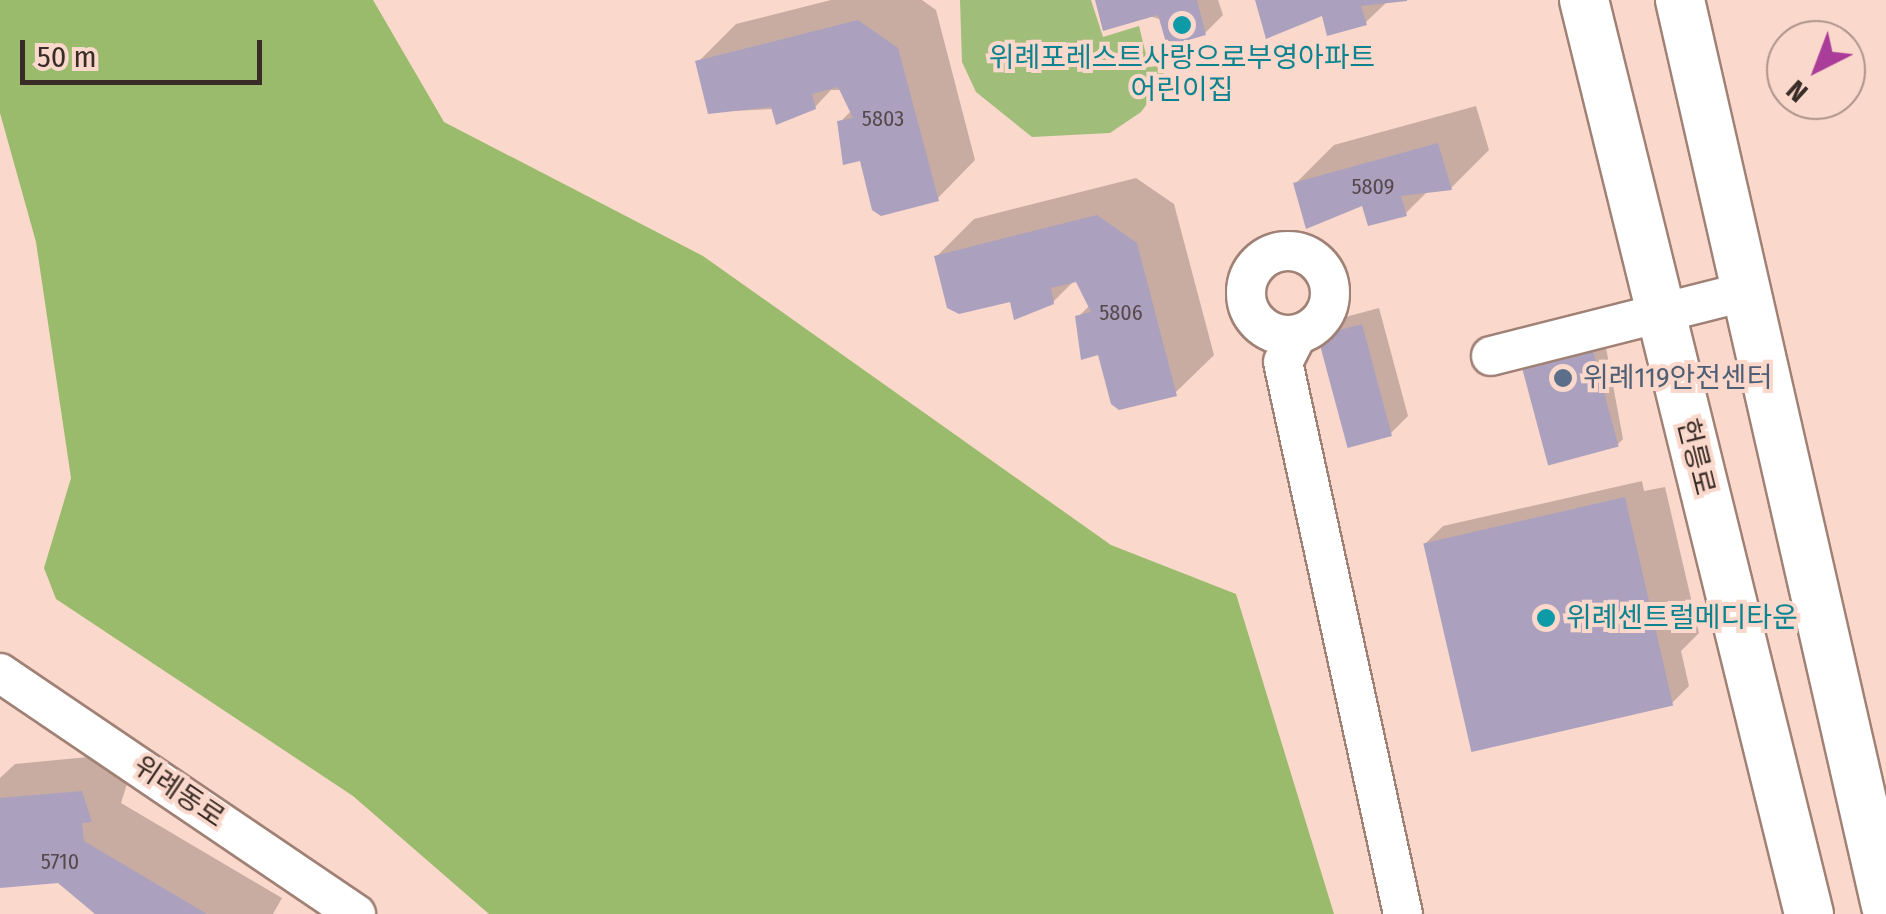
<!DOCTYPE html>
<meta charset="utf-8">
<style>
body{margin:0}
#map{position:relative;width:1886px;height:914px;overflow:hidden;background:#fad8cb;font-family:"Fira Sans Condensed","Noto Sans KR",sans-serif}
div>[style]{position:absolute}
.green>*{inset:0;background:#a0be79}
.forest>*{inset:0;background:#9abb6c}
.shadow>*{inset:0;background:#0003}
.building>*{inset:0;background:#aba1be;transform-origin:0 0}
.roads{filter:drop-shadow(2px 0 #a08175) drop-shadow(-2px 0 #a08175) drop-shadow(0 2px #a08175) drop-shadow(0 -2px #a08175)}
.minor>*{height:38px;margin:-19px;padding:0 19px;transform-origin:19px;border-radius:19px;background:#fff}
.minor>.ring{margin:-19px;padding:0;box-sizing:content-box;background:none;border:38px solid #fff;border-radius:50%}
.major>*{height:48px;margin:-24px;padding:0 24px;transform-origin:24px;border-radius:24px;background:#fff}
.dots>*{width:28px;height:28px;translate:-50% -50%;box-sizing:border-box;border:5px solid #fad8cb;border-radius:50%}
span{translate:-50% -50%;white-space:nowrap;text-align:center;line-height:1.15;-webkit-text-stroke:8px #fad8cb;paint-order:stroke}
.number-label{font-size:22px;color:#56494d}
.number-label span{-webkit-text-stroke-width:0}
.culture-label{font-size:28px;color:#0d838f}
.left{translate:0 -50%;text-align:left}
.service-label{font-size:28px;color:#4e5e75}
.street-label{font-size:28px;color:#392c27}
.north{position:absolute;left:1766px;top:20px;width:100px;height:100px;box-sizing:border-box;background:#fad8cb;border:2px solid #ad9389;border-radius:50%;rotate:222deg;font-size:28px;font-weight:700;line-height:40px;text-align:center;color:#392c27}
.north::after{content:'';display:block;margin:auto;width:35px;height:45px;background:#aa3c9a;clip-path:polygon(50% 0,100% 100%,50% 72%,0 100%)}
.scale{position:absolute;left:20px;top:40px;width:242px;height:45px;box-sizing:border-box;border:5px solid #392c27;border-top:0;padding-left:12px;font-size:30px;line-height:35px;white-space:nowrap;color:#392c27;-webkit-text-stroke:8px #fad8cb;paint-order:stroke}
</style>
<div id="map">
<div class="green">
<i style="clip-path:polygon(960px 0,1091px 0,1103px 37px,1139px 26px,1149px 67px,1165px 65px,1162px 84px,1141px 112px,1110px 133px,1032px 137px,976px 92px,962px 62px)"></i>
</div>
<div class="forest">
<i style="clip-path:polygon(0 0,373px 0,444px 122px,703px 256px,1111px 545px,1236px 594px,1334px 914px,489px 914px,353px 796px,56px 599px,44px 568px,71px 478px,36px 242px,0 113px)"></i>
</div>
<div class="shadow">
<i style="clip-path:polygon(831px 0,922px 0,936px 10px,975px 160px,937px 199px,861px 158px,840px 122px,853px 109px,848px 90px,831px 90px,815px 107px,710px 112px,698px 62px,736px 24px)"></i>
<i style="clip-path:polygon(1097px 0,1218px 0,1223px 15px,1205px 33px)"></i>
<i style="clip-path:polygon(1258px 0,1389px 0,1365px 23px)"></i>
<i style="clip-path:polygon(1476px 106px,1489px 150px,1451px 188px,1428px 191px,1406px 213px,1296px 183px,1334px 145px)"></i>
<i style="clip-path:polygon(1136px 178px,1174px 204px,1214px 355px,1175px 393px,1100px 352px,1078px 317px,1090px 305px,1077px 278px,1053px 302px,1012px 299px,936px 257px,974px 219px)"></i>
<i style="clip-path:polygon(1379px 308px,1408px 416px,1390px 434px,1321px 336px,1338px 319px)"></i>
<i style="clip-path:polygon(evenodd,1604px 337px,1623px 439px,1618px 444px,1524px 367px,1604px 337px,1604px 342px,1605px 346px,1534px 365px,1604px 342px)"></i>
<i style="clip-path:polygon(1642px 481px,1644px 491px,1665px 487px,1699px 633px,1681px 651px,1689px 686px,1671px 704px,1426px 543px,1443px 526px)"></i>
<i style="clip-path:polygon(120px 754px,128px 781px,121px 803px,282px 898px,273px 914px,102px 914px,58px 880px,0 885px,0 778px,15px 764px)"></i>
</div>
<div class="building">
<i style="clip-path:polygon(1095px 0,1197px 0,1206px 35px,1167px 46px,1158px 15px,1103px 31px)"></i>
<i style="clip-path:polygon(1255px 0,1407px 0,1407px 1px,1361px 6px,1367px 25px,1327px 36px,1322px 16px,1266px 39px)"></i>
<i style="clip-path:polygon(858px 20px,898px 48px,939px 201px,881px 216px,872px 210px,860px 161px,843px 165px,837px 121px,853px 118px,838px 87px,812px 94px,816px 109px,776px 125px,771px 107px,708px 114px,695px 61px)"></i>
<i style="clip-path:polygon(1438px 143px,1452px 190px,1401px 196px,1407px 216px,1368px 226px,1362px 206px,1306px 229px,1293px 183px)"></i>
<i style="clip-path:polygon(1097px 215px,1137px 243px,1177px 396px,1119px 410px,1111px 404px,1098px 355px,1081px 360px,1075px 316px,1091px 312px,1076px 282px,1051px 288px,1054px 304px,1014px 320px,1010px 302px,959px 314px,947px 308px,934px 256px)"></i>
<i style="left:1362px;top:324px;width:116px;height:46px;rotate:75deg"></i>
<i style="left:1592px;top:347px;width:103px;height:73px;rotate:75deg"></i>
<i style="left:1625px;top:497px;width:214px;height:207px;rotate:77deg"></i>
<i style="clip-path:polygon(82px 791px,92px 822px,82px 823px,84px 841px,207px 914px,95px 914px,58px 883px,0 888px,0 798px)"></i>
</div>
<div class="roads">
<div class="minor">
<i class="ring" style="left:1246px;top:251px;width:46px;height:46px"></i>
<i style="left:1297px;top:335px;width:30px;rotate:117deg"></i>
<i style="left:1283px;top:362px;width:565px;rotate:77.74deg"></i>
<i style="left:1491px;top:356px;width:264px;rotate:-14.2deg"></i>
<i style="left:0;top:673px;width:430px;rotate:34.1deg"></i>
</div>
<div class="major">
<i style="left:1584px;top:0;width:941px;rotate:76.17deg"></i>
<i style="left:1680px;top:0;width:929px;rotate:77.19deg"></i>
</div>
</div>
<div class="dots">
<i style="left:1182px;top:25px;background:#0f9aa8"></i>
<i style="left:1563px;top:378px;background:#5c6f8a"></i>
<i style="left:1546px;top:618px;background:#0f9aa8"></i>
</div>
<div class="number-label">
<span style="left:883px;top:119px">5803</span>
<span style="left:1373px;top:187px">5809</span>
<span style="left:1121px;top:313px">5806</span>
<span style="left:60px;top:862px">5710</span>
</div>
<div class="culture-label">
<span style="left:1182px;top:74px">위례포레스트사랑으로부영아파트<br>어린이집</span>
<span class="left" style="left:1566px;top:618px">위례센트럴메디타운</span>
</div>
<div class="service-label">
<span class="left" style="left:1583px;top:378px">위례119안전센터</span>
</div>
<div class="street-label">
<span style="left:1696px;top:457px;rotate:76deg">헌릉로</span>
<span style="left:179px;top:792px;rotate:34deg">위례동로</span>
</div>
<div class="north">N</div>
<div class="scale">50 m</div>
</div>
